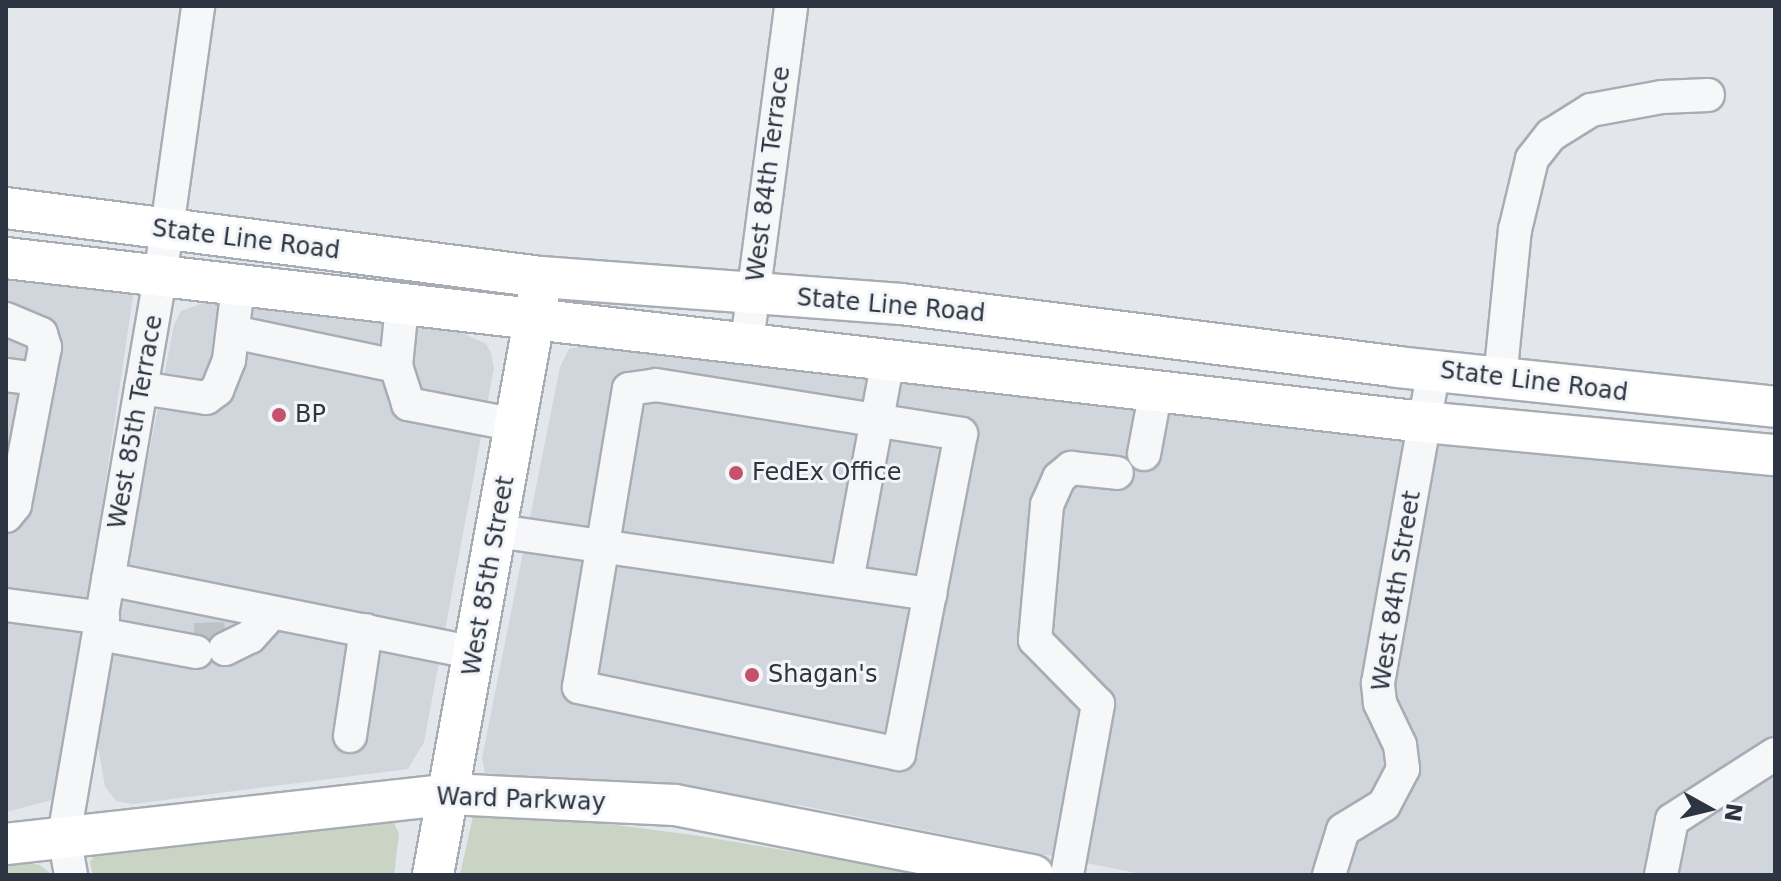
<!DOCTYPE html>
<style>
body{margin:0}
#map{position:relative;width:1781px;height:881px;overflow:hidden;background:#e3e6ea;font-family:"DejaVu Sans",sans-serif}
div>[style]{position:absolute}
.built>*{inset:0;background:#d1d6dc}
.green>*{inset:0;background:#c9d4c5}
.minor-tunnel>*{height:32px;margin-top:-16px;transform-origin:0;background:repeating-linear-gradient(90deg,#bec3c8 0 32px,transparent 0 48px)}
.roads{filter:drop-shadow(2px 0 #a8adb4) drop-shadow(-2px 0 #a8adb4) drop-shadow(0 2px #a8adb4) drop-shadow(0 -2px #a8adb4)}
.minor>*{height:32px;margin:-16px;padding:0 16px;transform-origin:16px;border-radius:16px;background:#f6f7f9}
.major>*{height:40px;margin:-20px;padding:0 20px;transform-origin:20px;border-radius:20px;background:#fff}
.dots>*{width:22px;height:22px;translate:-50% -50%;box-sizing:border-box;border:4px solid #f3f5f8;border-radius:50%}
span{translate:-50% -50%;white-space:nowrap;text-align:center;line-height:1.15;-webkit-text-stroke:6px #f3f5f8;paint-order:stroke}
.street-label{font-size:24px;color:#2c3541}
.poi-label{font-size:24px;color:#2c3541}
.left{translate:0 -50%;text-align:left}
.frame{position:absolute;inset:0;border:8px solid #2c3541;pointer-events:none}
.north{position:absolute;left:1669px;top:769px;width:80px;height:80px;-webkit-text-stroke:6px #f3f5f8;paint-order:stroke;rotate:98deg;font-size:22px;font-weight:700;line-height:32px;text-align:center;color:#2c3541}
.north::after{content:'';display:block;margin:auto;width:28px;height:36px;background:#2c3541;clip-path:polygon(50% 0,100% 100%,50% 72%,0 100%)}
</style>
<div id="map">
<div class="built">
<i style="clip-path:polygon(6px 260px,136px 276px,59px 798px,6px 812px)"></i>
<i style="clip-path:polygon(206px 302px,460px 332px,486px 344px,491px 353px,494px 368px,424px 742px,408px 769px,133px 804px,116px 801px,105px 786px,95px 730px,174px 325px,181px 311px)"></i>
<i style="clip-path:polygon(589px 344px,1096px 404px,1775px 475px,1775px 875px,1146px 875px,799px 805px,485px 773px,482px 758px,560px 367px,569px 349px)"></i>
</div>
<div class="green">
<i style="clip-path:polygon(493px 809px,693px 835px,933px 875px,460px 875px,473px 816px)"></i>
<i style="clip-path:polygon(392px 818px,399px 834px,394px 875px,93px 875px,90px 862px,99px 849px)"></i>
<i style="clip-path:polygon(18px 861px,40px 865px,52px 875px,6px 875px,6px 863px)"></i>
</div>
<div class="minor-tunnel">
<i style="left:194px;top:639px;width:31px;rotate:-2deg"></i>
</div>
<div class="roads">
<div class="minor">
<i style="left:6px;top:319px;width:38px;rotate:23deg"></i>
<i style="left:41px;top:334px;width:14px;rotate:73deg"></i>
<i style="left:45px;top:347px;width:161px;rotate:100.8deg"></i>
<i style="left:15px;top:505px;width:14px;rotate:129deg"></i>
<i style="left:233px;top:332px;width:167px;rotate:11.8deg"></i>
<i style="left:396px;top:366px;width:61px;rotate:-84.4deg"></i>
<i style="left:747px;top:342px;width:339px;rotate:-82.5deg"></i>
<i style="left:396px;top:366px;width:40px;rotate:72deg"></i>
<i style="left:408px;top:404px;width:110px;rotate:11deg"></i>
<i style="left:6px;top:375px;width:33px;rotate:7deg"></i>
<i style="left:1500px;top:379px;width:150px;rotate:-84.3deg"></i>
<i style="left:1515px;top:230px;width:73px;rotate:-76.5deg"></i>
<i style="left:1532px;top:159px;width:31px;rotate:-52deg"></i>
<i style="left:1551px;top:135px;width:47px;rotate:-32deg"></i>
<i style="left:1591px;top:110px;width:72px;rotate:-10.4deg"></i>
<i style="left:1662px;top:97px;width:46px;rotate:-2.5deg"></i>
<i style="left:656px;top:385px;width:309px;rotate:9.1deg"></i>
<i style="left:961px;top:434px;width:326px;rotate:101deg"></i>
<i style="left:899px;top:754px;width:327px;rotate:-168.2deg"></i>
<i style="left:579px;top:687px;width:302px;rotate:-80.5deg"></i>
<i style="left:629px;top:389px;width:27px;rotate:-8deg"></i>
<i style="left:141px;top:388px;width:66px;rotate:8.7deg"></i>
<i style="left:206px;top:398px;width:14px;rotate:-36deg"></i>
<i style="left:217px;top:390px;width:32px;rotate:-68deg"></i>
<i style="left:229px;top:360px;width:74px;rotate:-83deg"></i>
<i style="left:1144px;top:454px;width:65px;rotate:-79.4deg"></i>
<i style="left:497px;top:531px;width:438px;rotate:8.3deg"></i>
<i style="left:108px;top:579px;width:374px;rotate:11.4deg"></i>
<i style="left:847px;top:581px;width:226px;rotate:-79.5deg"></i>
<i style="left:6px;top:605px;width:98px;rotate:7.6deg"></i>
<i style="left:100px;top:634px;width:98px;rotate:10.6deg"></i>
<i style="left:225px;top:649px;width:28px;rotate:-26deg"></i>
<i style="left:250px;top:637px;width:30px;rotate:-48deg"></i>
<i style="left:350px;top:736px;width:107px;rotate:-81.4deg"></i>
<i style="left:71px;top:875px;width:40px;rotate:-100deg"></i>
<i style="left:64px;top:836px;width:566px;rotate:-80.24deg"></i>
<i style="left:160px;top:278px;width:275px;rotate:-82deg"></i>
<i style="left:1067px;top:875px;width:174px;rotate:-79.7deg"></i>
<i style="left:1098px;top:704px;width:90px;rotate:-134.5deg"></i>
<i style="left:1035px;top:640px;width:136px;rotate:-84.9deg"></i>
<i style="left:1047px;top:505px;width:30px;rotate:-66deg"></i>
<i style="left:1059px;top:478px;width:16px;rotate:-40deg"></i>
<i style="left:1071px;top:468px;width:46px;rotate:6.2deg"></i>
<i style="left:1329px;top:875px;width:47px;rotate:-72.7deg"></i>
<i style="left:1343px;top:830px;width:48px;rotate:-31.4deg"></i>
<i style="left:1384px;top:805px;width:41px;rotate:-62.2deg"></i>
<i style="left:1403px;top:769px;width:24px;rotate:-97deg"></i>
<i style="left:1400px;top:745px;width:47px;rotate:-115.5deg"></i>
<i style="left:1380px;top:703px;width:20px;rotate:-96deg"></i>
<i style="left:1378px;top:683px;width:318px;rotate:-79.9deg"></i>
<i style="left:1661px;top:875px;width:56px;rotate:-78.7deg"></i>
<i style="left:1672px;top:820px;width:122px;rotate:-32.7deg"></i>
</div>
<div class="major">
<i style="left:6px;top:208px;width:539px;rotate:7.35deg"></i>
<i style="left:541px;top:277px;width:361px;rotate:4.3deg"></i>
<i style="left:901px;top:304px;width:500px;rotate:7.2deg"></i>
<i style="left:1397px;top:367px;width:380px;rotate:6deg"></i>
<i style="left:6px;top:258px;width:1427px;rotate:6.6deg"></i>
<i style="left:1424px;top:422px;width:353px;rotate:5.4deg"></i>
<i style="left:6px;top:844px;width:446px;rotate:-6.4deg"></i>
<i style="left:449px;top:794px;width:226px;rotate:2.8deg"></i>
<i style="left:675px;top:805px;width:365px;rotate:11.1deg"></i>
<i style="left:433px;top:875px;width:592px;rotate:-79.68deg"></i>
</div>
</div>
<div class="dots">
<i style="left:279px;top:415px;background:#c6516a"></i>
<i style="left:736px;top:473px;background:#c6516a"></i>
<i style="left:752px;top:675px;background:#c6516a"></i>
</div>
<div class="street-label">
<span style="left:769px;top:174px;rotate:-83deg">West 84th Terrace</span>
<span style="left:246px;top:240px;rotate:7deg">State Line Road</span>
<span style="left:891px;top:306px;rotate:5deg">State Line Road</span>
<span style="left:1534px;top:382px;rotate:7deg">State Line Road</span>
<span style="left:136px;top:422px;rotate:-80deg">West 85th Terrace</span>
<span style="left:489px;top:576px;rotate:-80deg">West 85th Street</span>
<span style="left:1397px;top:591px;rotate:-81deg">West 84th Street</span>
<span style="left:521px;top:800px;rotate:2deg">Ward Parkway</span>
</div>
<div class="poi-label">
<span class="left" style="left:295px;top:415px">BP</span>
<span class="left" style="left:752px;top:473px">FedEx Office</span>
<span class="left" style="left:768px;top:675px">Shagan's</span>
</div>
<div class="frame"></div>
<div class="north">N</div>
</div>
